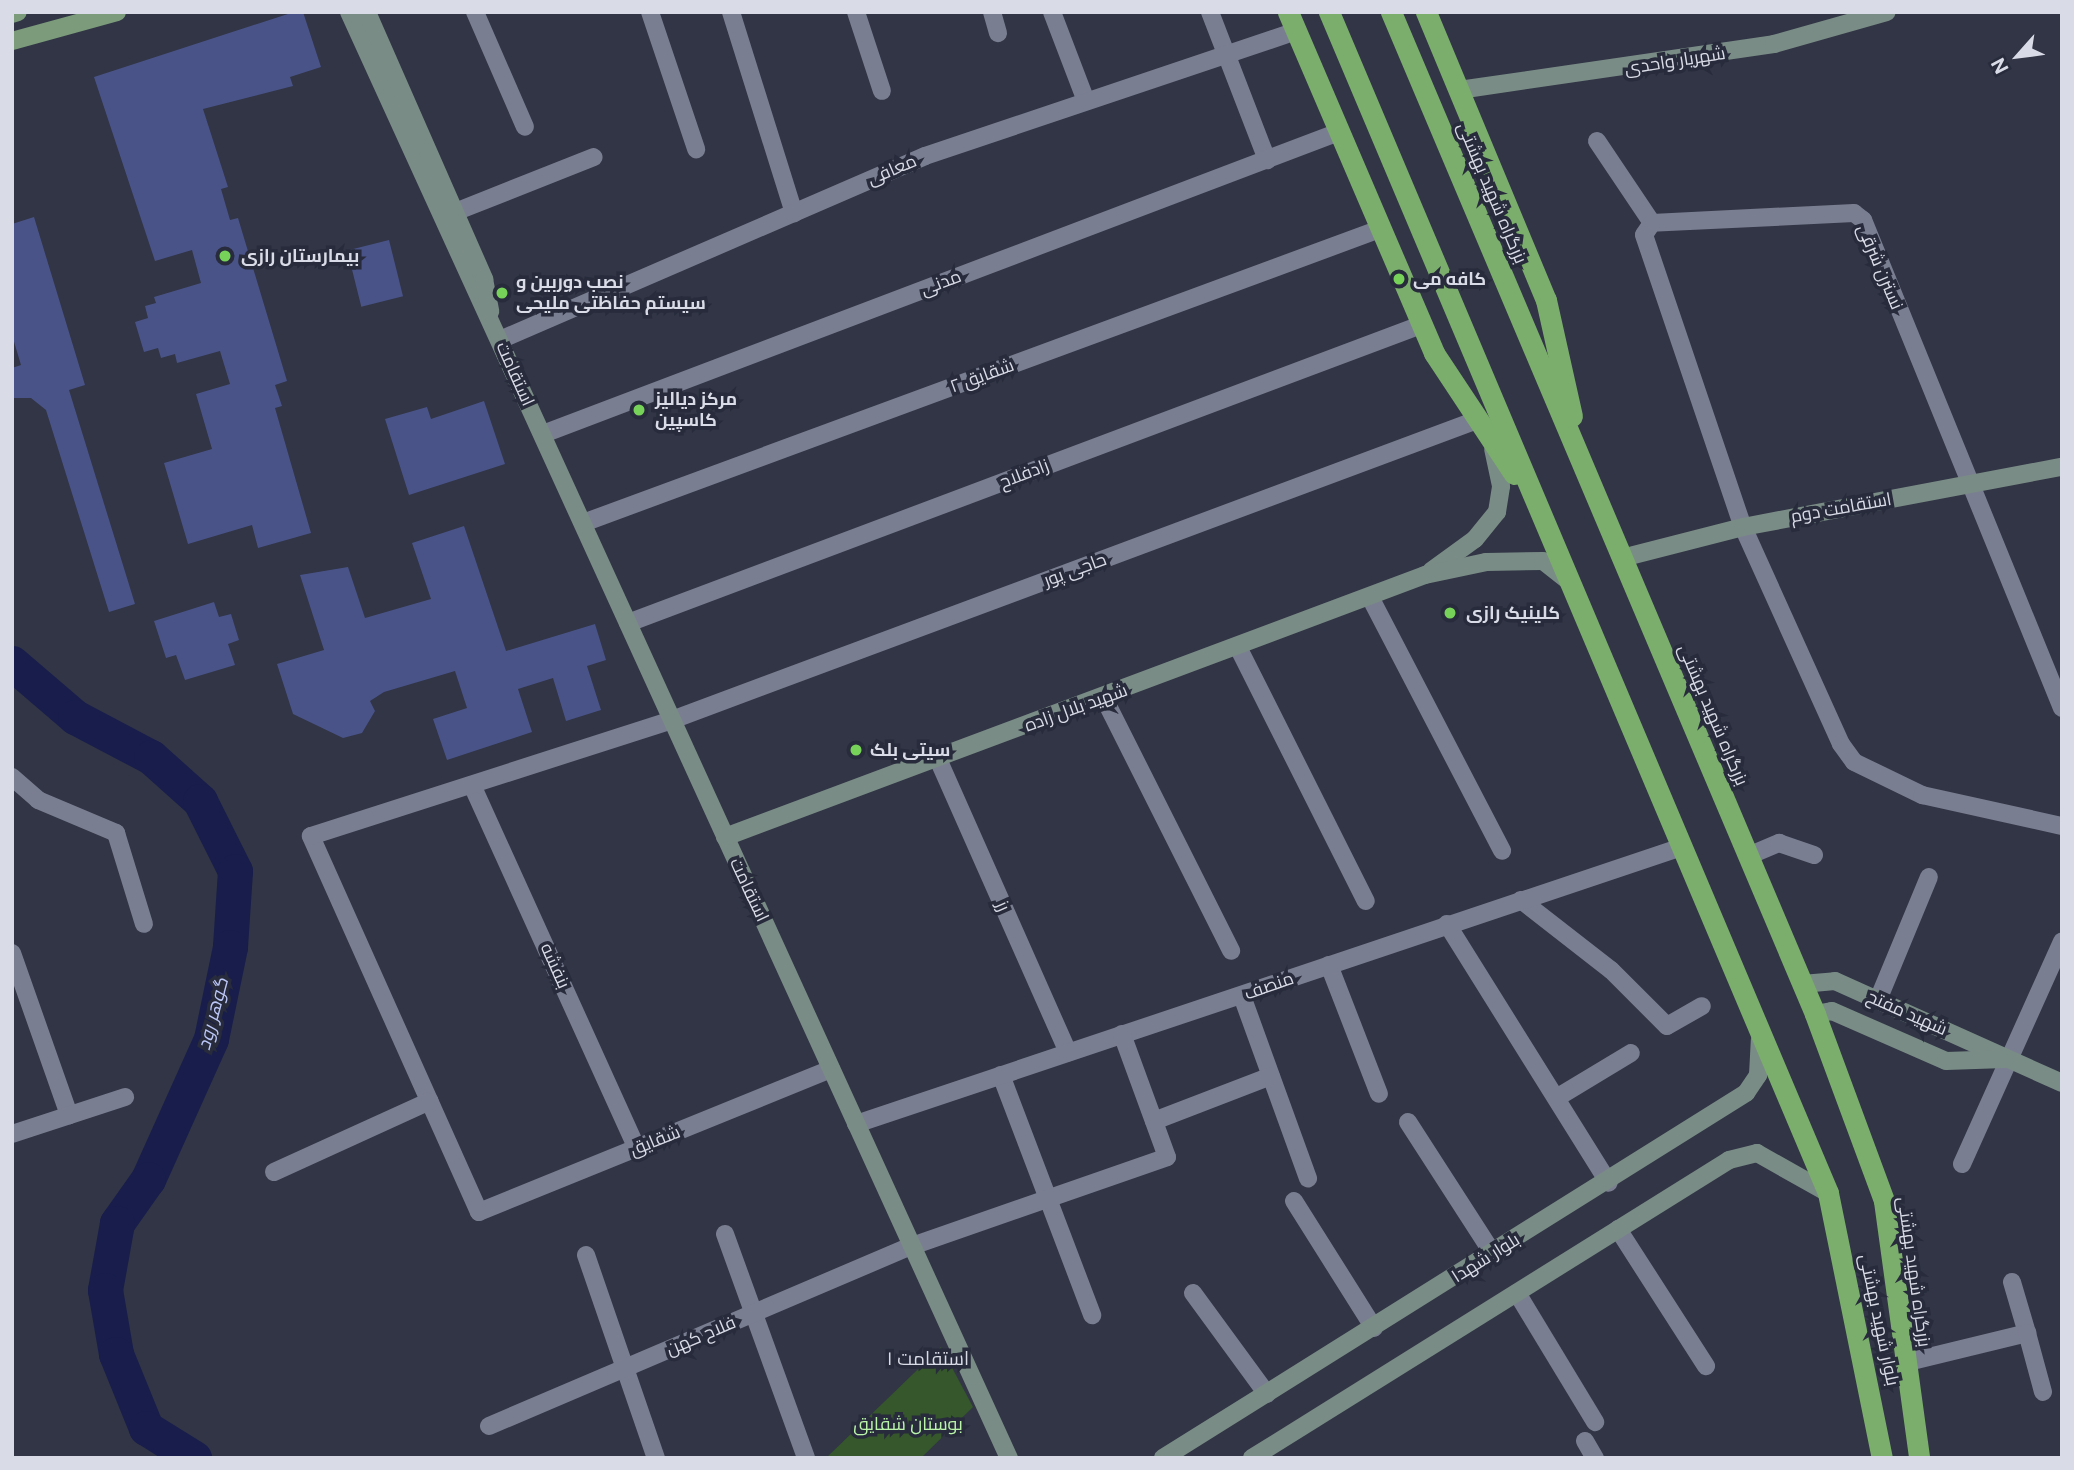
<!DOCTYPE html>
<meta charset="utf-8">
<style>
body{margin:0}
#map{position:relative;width:2074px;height:1470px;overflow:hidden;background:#313545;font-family:"Public Sans",Cairo,sans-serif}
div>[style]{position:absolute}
.green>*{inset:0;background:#35572b}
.river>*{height:35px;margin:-17.5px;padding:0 17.5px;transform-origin:17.5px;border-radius:17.5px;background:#181d4c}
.building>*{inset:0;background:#495388;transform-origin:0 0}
.street>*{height:18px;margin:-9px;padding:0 9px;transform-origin:9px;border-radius:9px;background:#7a7e91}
.secondary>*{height:18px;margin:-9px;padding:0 9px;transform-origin:9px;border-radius:9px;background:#7a8c86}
.primary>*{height:18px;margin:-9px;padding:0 9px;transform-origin:9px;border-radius:9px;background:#7b9b7b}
.highway>*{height:21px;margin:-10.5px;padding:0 10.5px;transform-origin:10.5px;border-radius:10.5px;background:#7bae6c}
.dots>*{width:19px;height:19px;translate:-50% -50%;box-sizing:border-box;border:4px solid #272b3b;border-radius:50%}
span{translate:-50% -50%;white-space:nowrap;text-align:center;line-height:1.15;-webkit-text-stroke:7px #272b3b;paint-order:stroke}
.street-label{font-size:18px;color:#d9dbe6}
.poi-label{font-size:18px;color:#d9dbe6;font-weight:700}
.left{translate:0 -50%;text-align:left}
.park-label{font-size:18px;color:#baf5a9}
.water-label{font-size:19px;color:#bcc7f8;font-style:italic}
.neighbourhood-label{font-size:19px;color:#d9dbe6}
.frame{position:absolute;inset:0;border:14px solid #d9dbe6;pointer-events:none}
.north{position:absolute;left:1983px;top:21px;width:70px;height:70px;-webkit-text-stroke:5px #272b3b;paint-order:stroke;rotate:242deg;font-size:19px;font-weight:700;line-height:28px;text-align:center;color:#d9dbe6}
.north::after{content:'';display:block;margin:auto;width:24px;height:32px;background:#d9dbe6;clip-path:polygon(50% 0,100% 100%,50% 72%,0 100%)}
</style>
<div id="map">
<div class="green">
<i style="clip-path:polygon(941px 1347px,973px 1407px,921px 1458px,826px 1458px)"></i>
</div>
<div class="river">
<i style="left:12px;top:663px;width:83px;rotate:40.6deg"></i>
<i style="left:75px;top:717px;width:86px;rotate:27.8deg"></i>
<i style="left:151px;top:757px;width:66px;rotate:41.9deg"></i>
<i style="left:200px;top:801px;width:78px;rotate:63.4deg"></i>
<i style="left:235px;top:871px;width:76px;rotate:93.8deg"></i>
<i style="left:230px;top:947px;width:94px;rotate:101.7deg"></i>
<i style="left:211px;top:1039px;width:154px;rotate:114.2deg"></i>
<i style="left:148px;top:1179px;width:54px;rotate:125.2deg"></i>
<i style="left:117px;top:1223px;width:68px;rotate:100.2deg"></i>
<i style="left:105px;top:1290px;width:65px;rotate:80.2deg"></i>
<i style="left:116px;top:1354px;width:80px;rotate:67.9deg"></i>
<i style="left:146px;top:1428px;width:57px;rotate:32deg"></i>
</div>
<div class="building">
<i style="clip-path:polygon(294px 12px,303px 12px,321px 67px,290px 77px,293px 86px,203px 109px,228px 187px,221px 189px,230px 220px,238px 218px,287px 381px,275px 385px,282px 406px,275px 408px,311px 533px,258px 548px,252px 525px,188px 544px,164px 463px,212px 449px,196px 394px,230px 384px,220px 351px,177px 363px,175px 354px,161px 358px,158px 348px,144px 352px,135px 322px,148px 318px,145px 306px,156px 303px,154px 297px,201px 283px,192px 250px,155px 261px,94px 77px)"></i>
<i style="clip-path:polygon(34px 217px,85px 385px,69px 390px,135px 604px,109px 612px,46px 410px,31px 398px,12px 398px,12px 368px,21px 365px,12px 335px,12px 224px)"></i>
<i style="left:389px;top:240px;width:58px;height:43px;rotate:76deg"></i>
<i style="clip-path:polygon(484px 401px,505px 464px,409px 495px,385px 419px,427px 407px,431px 419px)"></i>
<i style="clip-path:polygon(464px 526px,506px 651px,595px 624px,606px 660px,587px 666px,601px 710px,566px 721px,553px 678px,518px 689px,532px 732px,447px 760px,433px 719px,467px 708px,455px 671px,384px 692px,370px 701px,375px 711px,362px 733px,343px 738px,293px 714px,277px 664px,324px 650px,300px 575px,348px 567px,365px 618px,431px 599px,412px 543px)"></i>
<i style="clip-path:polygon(214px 602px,219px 617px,231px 614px,239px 640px,228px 644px,235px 665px,185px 680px,176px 655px,166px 658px,154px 621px)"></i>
</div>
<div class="street">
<i style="left:475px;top:12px;width:125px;rotate:66.5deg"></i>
<i style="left:650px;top:12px;width:145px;rotate:71.4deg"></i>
<i style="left:731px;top:12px;width:211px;rotate:72.6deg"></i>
<i style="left:856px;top:12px;width:83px;rotate:71.8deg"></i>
<i style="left:992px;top:12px;width:22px;rotate:74deg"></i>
<i style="left:1052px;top:12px;width:95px;rotate:69.1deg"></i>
<i style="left:1210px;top:12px;width:159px;rotate:68.9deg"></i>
<i style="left:1597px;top:141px;width:99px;rotate:56.1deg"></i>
<i style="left:455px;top:212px;width:149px;rotate:-21.6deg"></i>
<i style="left:500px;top:340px;width:463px;rotate:-23.4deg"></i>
<i style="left:925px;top:156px;width:391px;rotate:-18.6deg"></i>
<i style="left:543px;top:434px;width:851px;rotate:-20.78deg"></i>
<i style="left:583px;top:523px;width:849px;rotate:-20.25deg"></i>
<i style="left:1370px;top:597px;width:286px;rotate:62.5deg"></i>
<i style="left:628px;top:623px;width:847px;rotate:-20.6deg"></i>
<i style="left:1239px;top:649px;width:282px;rotate:63.3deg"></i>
<i style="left:1104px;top:698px;width:283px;rotate:63.3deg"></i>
<i style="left:2062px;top:708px;width:527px;rotate:-112.18deg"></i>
<i style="left:1863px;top:220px;width:11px;rotate:-142deg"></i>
<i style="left:1854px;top:213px;width:202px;rotate:177.2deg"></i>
<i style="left:1652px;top:223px;width:14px;rotate:124deg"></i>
<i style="left:1644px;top:235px;width:308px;rotate:71.3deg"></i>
<i style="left:1743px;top:527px;width:238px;rotate:65.7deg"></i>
<i style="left:1841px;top:744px;width:22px;rotate:54deg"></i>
<i style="left:1854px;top:762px;width:76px;rotate:25.9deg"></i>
<i style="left:1922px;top:795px;width:143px;rotate:12.5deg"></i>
<i style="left:938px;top:759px;width:321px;rotate:66.1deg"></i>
<i style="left:12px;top:777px;width:35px;rotate:41deg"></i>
<i style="left:38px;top:800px;width:85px;rotate:22.9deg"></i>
<i style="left:116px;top:833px;width:95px;rotate:72.9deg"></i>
<i style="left:472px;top:785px;width:399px;rotate:65.6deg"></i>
<i style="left:1748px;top:856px;width:34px;rotate:-23deg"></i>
<i style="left:1779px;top:843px;width:37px;rotate:19deg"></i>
<i style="left:1521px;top:900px;width:114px;rotate:37.9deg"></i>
<i style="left:1611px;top:970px;width:79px;rotate:45deg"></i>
<i style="left:1667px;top:1026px;width:40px;rotate:-29.7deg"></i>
<i style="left:1447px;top:924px;width:305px;rotate:58deg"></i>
<i style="left:12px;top:953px;width:172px;rotate:70.6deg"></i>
<i style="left:1329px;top:965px;width:138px;rotate:68.8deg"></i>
<i style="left:1242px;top:996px;width:194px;rotate:70.1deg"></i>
<i style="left:1878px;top:1000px;width:133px;rotate:-67.5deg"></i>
<i style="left:831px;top:1069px;width:380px;rotate:157.9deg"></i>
<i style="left:479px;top:1212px;width:412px;rotate:-114.1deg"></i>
<i style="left:311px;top:836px;width:379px;rotate:-17.8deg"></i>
<i style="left:672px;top:720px;width:859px;rotate:-20.44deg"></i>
<i style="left:1001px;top:1075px;width:257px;rotate:69.2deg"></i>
<i style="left:1558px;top:1097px;width:85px;rotate:-31.1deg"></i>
<i style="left:1154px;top:1121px;width:125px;rotate:-21deg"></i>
<i style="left:1408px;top:1122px;width:157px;rotate:57.2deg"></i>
<i style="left:856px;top:1124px;width:871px;rotate:-18.54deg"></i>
<i style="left:12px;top:1134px;width:119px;rotate:-18.1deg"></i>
<i style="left:1962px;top:1164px;width:244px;rotate:-65.8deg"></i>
<i style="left:274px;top:1172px;width:171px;rotate:-24.5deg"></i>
<i style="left:1294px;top:1201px;width:150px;rotate:57.8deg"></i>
<i style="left:1618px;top:1229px;width:163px;rotate:57.3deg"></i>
<i style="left:725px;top:1234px;width:238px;rotate:70.1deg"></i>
<i style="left:586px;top:1255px;width:215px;rotate:71deg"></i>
<i style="left:2012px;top:1282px;width:53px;rotate:73.6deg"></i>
<i style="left:1193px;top:1293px;width:125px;rotate:53.8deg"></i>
<i style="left:1517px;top:1293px;width:151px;rotate:58.8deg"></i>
<i style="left:1904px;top:1363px;width:127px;rotate:-13.7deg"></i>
<i style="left:2027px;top:1333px;width:61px;rotate:74.8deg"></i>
<i style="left:489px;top:1426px;width:460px;rotate:-23.1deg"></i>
<i style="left:912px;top:1246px;width:270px;rotate:-19.2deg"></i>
<i style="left:1167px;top:1157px;width:131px;rotate:-110.1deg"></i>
<i style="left:1585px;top:1441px;width:20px;rotate:60deg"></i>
</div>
<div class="secondary">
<i style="left:349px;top:12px;width:1590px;rotate:65.47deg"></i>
<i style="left:367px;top:12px;width:292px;rotate:66.3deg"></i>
<i style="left:484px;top:279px;width:33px;rotate:79deg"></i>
<i style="left:1459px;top:90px;width:318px;rotate:-8.3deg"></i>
<i style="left:1774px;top:44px;width:117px;rotate:-15.8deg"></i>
<i style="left:1622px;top:558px;width:125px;rotate:-14.4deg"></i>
<i style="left:1743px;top:527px;width:325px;rotate:-10.7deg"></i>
<i style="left:1431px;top:571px;width:54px;rotate:-36deg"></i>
<i style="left:1475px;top:539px;width:35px;rotate:-51deg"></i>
<i style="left:1497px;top:512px;width:26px;rotate:-81deg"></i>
<i style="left:1501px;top:486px;width:38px;rotate:-102deg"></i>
<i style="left:725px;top:837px;width:747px;rotate:-20.52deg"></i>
<i style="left:1425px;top:575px;width:62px;rotate:-12deg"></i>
<i style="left:1486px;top:562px;width:57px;rotate:-1deg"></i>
<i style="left:1543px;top:561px;width:29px;rotate:38deg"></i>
<i style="left:1802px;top:984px;width:33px;rotate:-5deg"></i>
<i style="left:1835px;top:981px;width:249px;rotate:24.2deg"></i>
<i style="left:1815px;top:1014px;width:17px;rotate:-10deg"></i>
<i style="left:1832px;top:1011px;width:124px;rotate:23.7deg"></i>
<i style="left:1946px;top:1061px;width:59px;rotate:-1.9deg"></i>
<i style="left:1163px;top:1458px;width:688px;rotate:-32.05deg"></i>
<i style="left:1746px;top:1093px;width:22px;rotate:-56deg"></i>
<i style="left:1758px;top:1075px;width:35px;rotate:-87deg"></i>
<i style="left:1252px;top:1458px;width:562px;rotate:-31.99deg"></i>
<i style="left:1729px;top:1160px;width:29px;rotate:-14deg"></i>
<i style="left:1757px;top:1153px;width:81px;rotate:29.4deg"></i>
</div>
<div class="primary">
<i style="left:12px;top:14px;width:6px;rotate:-18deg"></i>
<i style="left:12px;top:41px;width:109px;rotate:-15.4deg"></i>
</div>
<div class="highway">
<i style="left:1288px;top:12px;width:371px;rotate:66.8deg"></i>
<i style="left:1434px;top:353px;width:145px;rotate:56.5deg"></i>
<i style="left:1329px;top:12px;width:1282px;rotate:67.09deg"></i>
<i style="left:1828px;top:1193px;width:270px;rotate:78.5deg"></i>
<i style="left:1391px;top:12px;width:1088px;rotate:67.06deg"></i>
<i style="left:1815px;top:1014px;width:199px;rotate:69.7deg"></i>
<i style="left:1884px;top:1201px;width:259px;rotate:82.2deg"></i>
<i style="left:1426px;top:12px;width:312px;rotate:67.4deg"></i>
<i style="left:1546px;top:300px;width:119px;rotate:77.4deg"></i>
</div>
<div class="dots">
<i style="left:225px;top:256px;background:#77d259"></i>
<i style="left:1399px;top:279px;background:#77d259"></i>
<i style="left:502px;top:293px;background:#77d259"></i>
<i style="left:639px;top:410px;background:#77d259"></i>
<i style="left:1450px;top:613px;background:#77d259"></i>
<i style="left:856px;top:750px;background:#77d259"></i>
</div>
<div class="street-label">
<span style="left:1675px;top:61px;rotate:-9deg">شهریار واحدی</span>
<span style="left:892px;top:170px;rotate:-23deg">معافی</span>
<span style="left:1492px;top:193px;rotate:67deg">بزرگراه شهید بهشتی</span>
<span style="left:1880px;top:267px;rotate:67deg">نسترن شرقی</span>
<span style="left:941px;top:283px;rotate:-21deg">مدنی</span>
<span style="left:515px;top:374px;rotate:66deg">استقامت</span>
<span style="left:982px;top:376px;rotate:-20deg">شقایق ۲</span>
<span style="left:1024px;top:474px;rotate:-21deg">زادفلاح</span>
<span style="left:1841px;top:508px;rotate:-10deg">استقامت دوم</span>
<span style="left:1075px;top:570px;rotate:-20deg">حاجی پور</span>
<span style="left:1076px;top:708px;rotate:-20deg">شهید بلال زاده</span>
<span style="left:1713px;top:715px;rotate:67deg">بزرگراه شهید بهشتی</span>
<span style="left:749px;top:890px;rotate:65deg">استقامت</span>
<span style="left:1003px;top:906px;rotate:66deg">رز</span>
<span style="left:555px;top:966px;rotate:66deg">بنفشه</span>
<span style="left:1269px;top:986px;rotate:-19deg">منصف</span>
<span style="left:1907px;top:1013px;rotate:24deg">شهید مفتح</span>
<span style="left:655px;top:1141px;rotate:-22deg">شقایق</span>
<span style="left:1486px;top:1258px;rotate:-32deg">بلوار شهدا</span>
<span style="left:1914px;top:1272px;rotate:82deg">بزرگراه شهید بهشتی</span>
<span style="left:1879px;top:1320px;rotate:78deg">بلوار شهید بهشتی</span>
<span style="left:701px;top:1336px;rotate:-23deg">فلاح کهن</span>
</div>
<div class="poi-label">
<span class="left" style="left:241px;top:256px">بیمارستان رازی</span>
<span class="left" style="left:1413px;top:279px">کافه می</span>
<span class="left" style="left:516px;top:293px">نصب دوربین و<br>سیستم حفاظتی ملیحی</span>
<span class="left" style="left:655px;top:410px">مرکز دیالیز<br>کاسپین</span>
<span class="left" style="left:1466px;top:613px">کلینیک رازی</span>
<span class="left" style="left:870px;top:750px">سیتی بلک</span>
</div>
<div class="park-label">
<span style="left:908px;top:1424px">بوستان شقایق</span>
</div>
<div class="water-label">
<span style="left:213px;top:1014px;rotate:-75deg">گوهر رود</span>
</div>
<div class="neighbourhood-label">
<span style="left:928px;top:1359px">استقامت ۱</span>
</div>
<div class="frame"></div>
<div class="north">N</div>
</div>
